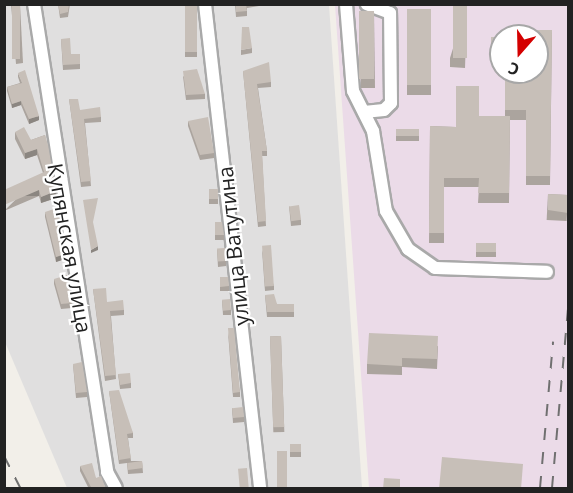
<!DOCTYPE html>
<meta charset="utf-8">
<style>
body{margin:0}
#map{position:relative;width:573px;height:493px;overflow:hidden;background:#f2efe9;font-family:"Open Sans",sans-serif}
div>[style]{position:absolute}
.residential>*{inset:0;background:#e0dfdf}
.industrial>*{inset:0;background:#ebdbe8}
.roads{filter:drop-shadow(2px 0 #a9a9a9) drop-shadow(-2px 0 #a9a9a9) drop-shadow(0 2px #a9a9a9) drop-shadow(0 -2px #a9a9a9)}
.minor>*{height:12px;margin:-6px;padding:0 6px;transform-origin:6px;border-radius:6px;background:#fff}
.rail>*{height:2px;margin-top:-1px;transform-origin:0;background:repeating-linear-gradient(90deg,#707070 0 12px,transparent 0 24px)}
.wall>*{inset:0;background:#aba49e;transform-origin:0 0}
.shaded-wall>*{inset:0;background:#8b8681;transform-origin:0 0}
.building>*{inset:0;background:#c7bfb8;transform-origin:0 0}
span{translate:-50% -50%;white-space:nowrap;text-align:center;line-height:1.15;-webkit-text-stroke:4.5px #fff;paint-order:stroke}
.street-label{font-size:21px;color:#222}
.frame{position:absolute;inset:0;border:6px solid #222;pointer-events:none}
.north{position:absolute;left:489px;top:24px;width:60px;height:60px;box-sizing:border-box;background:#fff;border:2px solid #a7a7a7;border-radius:50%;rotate:200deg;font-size:16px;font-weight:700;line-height:24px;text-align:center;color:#222}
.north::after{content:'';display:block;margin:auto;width:21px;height:27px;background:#d40000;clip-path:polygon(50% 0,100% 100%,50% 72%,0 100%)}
</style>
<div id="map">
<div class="residential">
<i style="clip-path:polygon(5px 5px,329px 5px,362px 488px,67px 488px,5px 342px)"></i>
</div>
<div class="industrial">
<i style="clip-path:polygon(evenodd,335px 5px,568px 5px,568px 488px,369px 488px,335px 5px,501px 36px,537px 36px,537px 72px,501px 72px,501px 36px)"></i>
</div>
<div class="roads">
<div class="minor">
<i style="left:34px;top:4px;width:474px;rotate:81.1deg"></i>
<i style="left:107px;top:472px;width:18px;rotate:61deg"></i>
<i style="left:205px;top:4px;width:487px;rotate:83.5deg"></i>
<i style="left:346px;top:4px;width:87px;rotate:85.4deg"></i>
<i style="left:353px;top:91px;width:45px;rotate:63.4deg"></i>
<i style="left:373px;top:131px;width:81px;rotate:80.8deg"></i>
<i style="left:386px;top:211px;width:44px;rotate:59.9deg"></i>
<i style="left:408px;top:249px;width:33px;rotate:35deg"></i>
<i style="left:435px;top:268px;width:112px;rotate:2deg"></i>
<i style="left:364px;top:112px;width:20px;rotate:-6deg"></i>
<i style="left:384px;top:110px;width:10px;rotate:-45deg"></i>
<i style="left:391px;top:103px;width:90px;rotate:-90.6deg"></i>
<i style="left:390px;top:13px;width:25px;rotate:-159deg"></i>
</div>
</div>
<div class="rail">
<i style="left:4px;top:456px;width:36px;rotate:63deg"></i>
<i style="left:540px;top:488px;width:147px;rotate:-84.9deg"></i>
<i style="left:552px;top:488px;width:179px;rotate:-84.9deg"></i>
</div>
<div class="wall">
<i style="clip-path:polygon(11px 4px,20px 4px,23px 63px,16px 64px)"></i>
<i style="clip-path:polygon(58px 4px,70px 4px,68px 17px,60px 18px)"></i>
<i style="left:185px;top:4px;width:12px;height:53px"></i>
<i style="clip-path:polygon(235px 4px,259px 4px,259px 6px,247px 8px,247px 16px,236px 17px)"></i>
<i style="clip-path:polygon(467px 4px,465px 68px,450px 67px,450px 58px)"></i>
<i style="left:407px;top:9px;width:24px;height:86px"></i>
<i style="clip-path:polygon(374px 11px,375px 88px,361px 88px,359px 20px)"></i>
<i style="clip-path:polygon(552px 30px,550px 185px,526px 185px,526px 120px,510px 120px,509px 203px,478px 203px,479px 187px,444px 187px,444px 243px,429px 243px,430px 126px,456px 127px,479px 116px,505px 116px,505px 79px,528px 80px)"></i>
<i style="left:491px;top:37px;width:10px;height:14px"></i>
<i style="clip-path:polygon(61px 39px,71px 54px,80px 54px,80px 69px,63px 70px)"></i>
<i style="clip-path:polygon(252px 48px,252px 53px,241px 55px,241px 50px)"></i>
<i style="clip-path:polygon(243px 71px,271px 82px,271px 87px,258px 88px,267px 151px,267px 156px,262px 156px,266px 226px,258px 227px)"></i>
<i style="clip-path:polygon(18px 73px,39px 120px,29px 124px,21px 105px,12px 108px,7px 91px,7px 87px,20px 83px,18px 77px)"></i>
<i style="clip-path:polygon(183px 76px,205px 94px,205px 99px,186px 100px)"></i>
<i style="clip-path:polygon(69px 99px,80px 110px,101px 117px,101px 122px,85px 123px,91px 186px,81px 187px)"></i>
<i style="clip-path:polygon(188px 121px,214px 153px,214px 158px,200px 160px,188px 126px)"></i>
<i style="left:396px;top:129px;width:23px;height:12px"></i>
<i style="clip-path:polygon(15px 132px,31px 140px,45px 135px,56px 198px,41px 203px,39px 196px,4px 211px,43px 173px,37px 155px,25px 159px,15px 139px)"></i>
<i style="left:209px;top:189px;width:9px;height:15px"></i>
<i style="left:548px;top:194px;width:20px;height:26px;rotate:3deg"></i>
<i style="clip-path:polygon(289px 206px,301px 220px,301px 225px,291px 226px)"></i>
<i style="clip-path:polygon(45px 212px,65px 259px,56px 262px,45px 217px)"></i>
<i style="clip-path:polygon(215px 222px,224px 235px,224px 240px,215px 240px)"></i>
<i style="left:476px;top:243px;width:20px;height:14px"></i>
<i style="clip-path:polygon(217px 249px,226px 261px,226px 266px,218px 267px)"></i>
<i style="clip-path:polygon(262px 250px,274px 286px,274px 290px,265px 291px)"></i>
<i style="clip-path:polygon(220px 277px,229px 286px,229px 291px,220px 291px)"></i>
<i style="clip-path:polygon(54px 279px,72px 303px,72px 308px,61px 309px,54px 284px)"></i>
<i style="clip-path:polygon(93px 289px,107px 302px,124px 310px,124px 315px,111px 316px,116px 379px,105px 381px)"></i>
<i style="clip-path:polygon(265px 295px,277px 304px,294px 304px,294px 317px,267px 317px)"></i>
<i style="clip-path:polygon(222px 300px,231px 310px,231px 315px,223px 315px)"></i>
<i style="clip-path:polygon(228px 332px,240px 392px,240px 397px,233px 397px)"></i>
<i style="left:281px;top:336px;width:96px;height:11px;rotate:88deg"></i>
<i style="clip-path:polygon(438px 346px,437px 369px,402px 367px,402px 375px,367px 374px,367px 364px)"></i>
<i style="clip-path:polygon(73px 364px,87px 392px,87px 397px,76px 398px)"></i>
<i style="clip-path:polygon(118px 374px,131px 383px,131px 388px,120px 389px)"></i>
<i style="clip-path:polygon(109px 391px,133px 433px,133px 438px,128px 438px,131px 461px,142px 461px,143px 473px,128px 474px,127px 463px,119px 464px)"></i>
<i style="clip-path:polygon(232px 408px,244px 417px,244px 422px,233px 423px)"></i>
<i style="left:290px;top:444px;width:11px;height:13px"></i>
<i style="clip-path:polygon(80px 466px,96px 478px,106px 489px,89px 489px,80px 471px)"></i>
</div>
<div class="shaded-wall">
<i style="clip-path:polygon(21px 101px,21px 105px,12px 108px,12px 104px)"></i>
<i style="clip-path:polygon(39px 116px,39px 120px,29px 124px,29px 119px)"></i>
<i style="clip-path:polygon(37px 149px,37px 155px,25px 159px,25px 153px)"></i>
<i style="left:39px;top:190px;width:6px;height:38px;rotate:90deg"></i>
<i style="clip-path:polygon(56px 191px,56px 198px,41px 203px,41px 197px)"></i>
<i style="clip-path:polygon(98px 246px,98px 250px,91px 253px,91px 250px)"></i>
<i style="clip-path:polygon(65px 254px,65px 259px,56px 262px,56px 257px)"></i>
</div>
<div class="building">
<i style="left:12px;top:4px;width:8px;height:55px"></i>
<i style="clip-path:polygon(58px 4px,69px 4px,68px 12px,60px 14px)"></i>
<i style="left:185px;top:4px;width:12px;height:48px"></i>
<i style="clip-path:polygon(236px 4px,246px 4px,247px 11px,236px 12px)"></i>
<i style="left:453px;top:4px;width:14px;height:54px"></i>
<i style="left:407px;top:9px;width:24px;height:76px"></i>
<i style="left:359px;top:11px;width:15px;height:68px"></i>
<i style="clip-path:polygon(242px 27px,249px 27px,252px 48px,241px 50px)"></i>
<i style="clip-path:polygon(528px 30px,552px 30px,550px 176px,526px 176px,526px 110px,505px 110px,505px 79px,528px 80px,528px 72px,537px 72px,537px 36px,528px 36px)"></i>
<i style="left:491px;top:37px;width:10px;height:9px"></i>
<i style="clip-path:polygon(70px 38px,71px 54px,80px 54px,80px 64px,63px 65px,61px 39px)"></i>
<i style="clip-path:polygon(269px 62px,271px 82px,257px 84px,267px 151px,262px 151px,266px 221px,258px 222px,243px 71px)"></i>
<i style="clip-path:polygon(197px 69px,205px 94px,186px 95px,183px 71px)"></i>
<i style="clip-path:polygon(25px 70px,39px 116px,29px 119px,21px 101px,12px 104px,7px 87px,22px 83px,18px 73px)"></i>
<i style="clip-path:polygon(456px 86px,479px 86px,479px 116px,510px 116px,509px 193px,478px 193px,479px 178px,444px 178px,444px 233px,429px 233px,430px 126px,456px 127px)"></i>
<i style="clip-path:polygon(69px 99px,78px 99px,80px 110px,100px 107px,101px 117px,84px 119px,91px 181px,81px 182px)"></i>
<i style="clip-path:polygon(208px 117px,214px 153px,200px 155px,188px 121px)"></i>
<i style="clip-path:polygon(24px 127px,31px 140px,45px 135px,48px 145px,56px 191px,41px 197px,39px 190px,4px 205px,4px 190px,44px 172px,37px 149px,25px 153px,15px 132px)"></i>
<i style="left:396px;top:129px;width:23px;height:7px"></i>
<i style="left:209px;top:189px;width:9px;height:10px"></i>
<i style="clip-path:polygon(548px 194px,568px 195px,568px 213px,548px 210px)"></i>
<i style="clip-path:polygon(98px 198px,93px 222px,98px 246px,91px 250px,83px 200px)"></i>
<i style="left:299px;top:205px;width:15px;height:10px;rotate:82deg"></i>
<i style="clip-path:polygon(57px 208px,65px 254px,56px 257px,45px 212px)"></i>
<i style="clip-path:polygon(215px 222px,222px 222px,224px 235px,215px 235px)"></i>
<i style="left:476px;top:243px;width:20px;height:9px"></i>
<i style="left:271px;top:245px;width:41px;height:9px;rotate:86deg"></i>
<i style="left:225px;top:248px;width:13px;height:8px;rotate:86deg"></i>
<i style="clip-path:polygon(67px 275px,72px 303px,61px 304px,54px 279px)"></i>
<i style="clip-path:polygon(220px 277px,228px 277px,229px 286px,220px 287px)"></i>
<i style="clip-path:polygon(106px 288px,107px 302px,123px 300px,124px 310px,110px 311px,116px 375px,105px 376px,93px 289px)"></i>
<i style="clip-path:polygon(274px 294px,277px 304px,294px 304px,294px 312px,267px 312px,265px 295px)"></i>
<i style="left:230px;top:299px;width:11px;height:8px;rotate:85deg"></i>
<i style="clip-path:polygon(228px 328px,234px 328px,240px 392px,233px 393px)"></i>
<i style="clip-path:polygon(369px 333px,438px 336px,437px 359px,402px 358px,402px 366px,367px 364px)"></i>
<i style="left:281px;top:336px;width:91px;height:11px;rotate:88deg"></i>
<i style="clip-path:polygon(82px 362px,87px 392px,76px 393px,73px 364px)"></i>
<i style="clip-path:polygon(130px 373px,131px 383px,120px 385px,118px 374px)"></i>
<i style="clip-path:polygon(119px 390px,133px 433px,127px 434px,131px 458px,119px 460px,109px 391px)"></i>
<i style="left:243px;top:407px;width:10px;height:11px;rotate:84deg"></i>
<i style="left:290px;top:444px;width:11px;height:8px"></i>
<i style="left:277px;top:451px;width:10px;height:38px"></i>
<i style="clip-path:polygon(442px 457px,523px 464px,521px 489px,439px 489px)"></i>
<i style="left:142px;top:461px;width:7px;height:15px;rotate:82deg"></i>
<i style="clip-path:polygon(92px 463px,96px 478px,101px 476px,106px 489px,92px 489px,80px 466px)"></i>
<i style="left:247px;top:468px;width:21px;height:9px;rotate:85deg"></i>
<i style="clip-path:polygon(384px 478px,400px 479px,400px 489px,383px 489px)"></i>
</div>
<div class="street-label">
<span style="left:233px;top:246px;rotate:-96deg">улица Ватутина</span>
<span style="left:70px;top:248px;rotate:80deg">Купянская улица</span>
</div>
<div class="frame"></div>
<div class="north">С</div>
</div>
